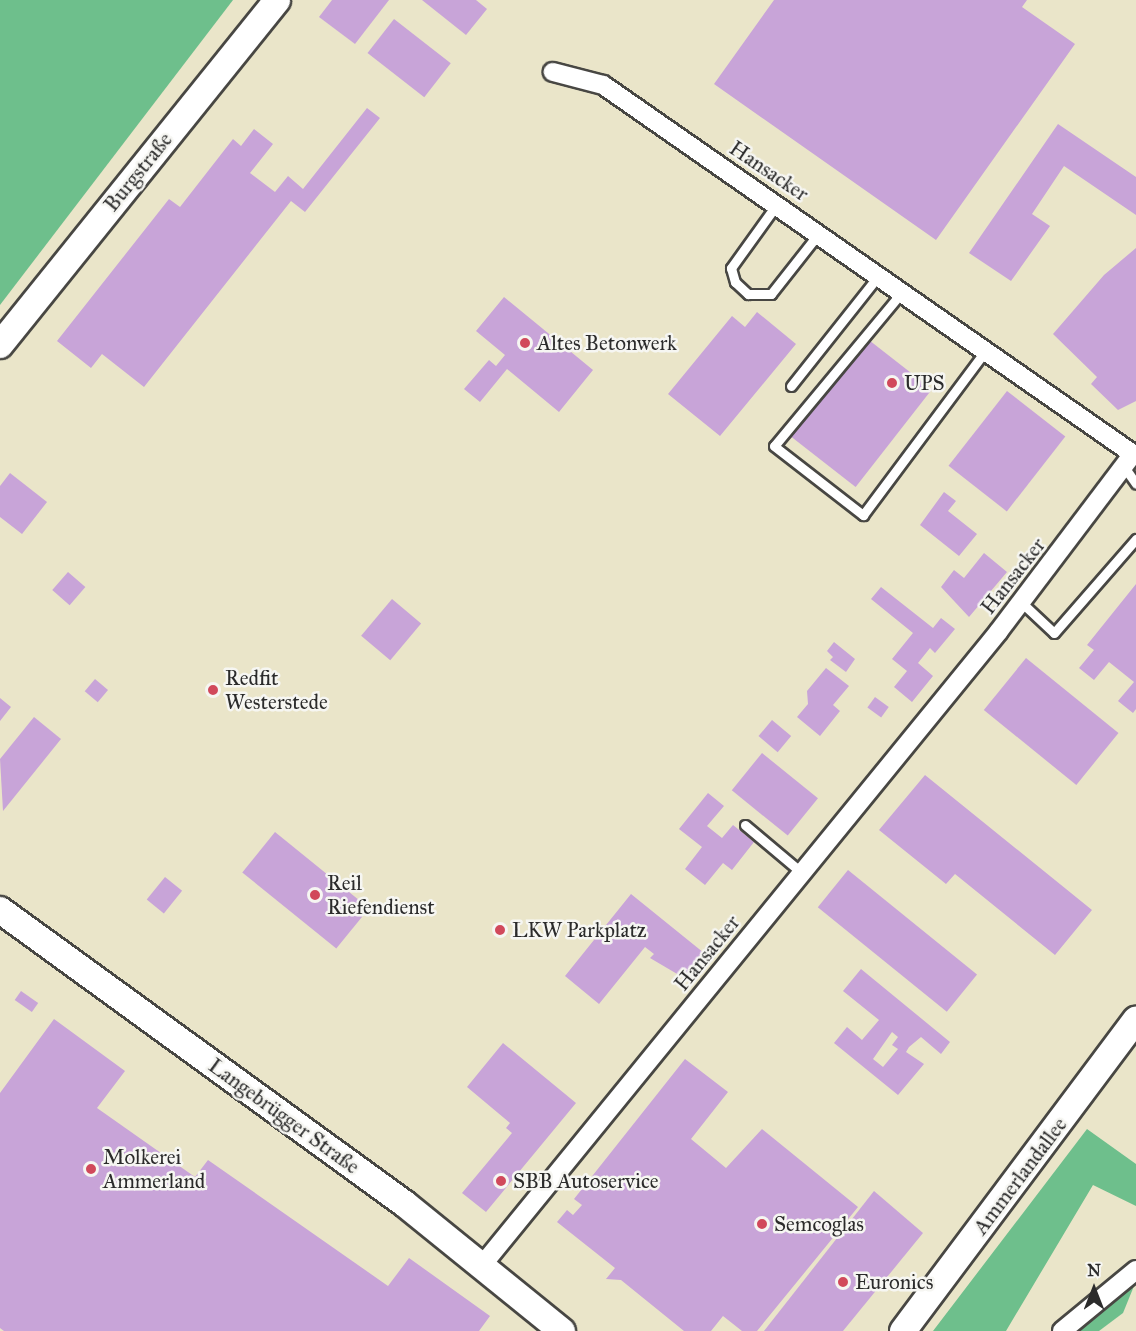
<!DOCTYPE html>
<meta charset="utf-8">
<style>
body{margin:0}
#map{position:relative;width:1136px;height:1331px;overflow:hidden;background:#eae5c9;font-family:"IM FELL Great Primer",serif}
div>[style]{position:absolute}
.forest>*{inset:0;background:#6ebf8c}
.building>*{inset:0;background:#c8a4d8;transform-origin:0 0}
.roads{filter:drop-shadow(2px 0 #484743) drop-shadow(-2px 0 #484743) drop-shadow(0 2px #484743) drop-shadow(0 -2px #484743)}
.lane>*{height:9px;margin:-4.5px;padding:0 4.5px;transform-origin:4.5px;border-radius:4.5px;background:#fff}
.street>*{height:18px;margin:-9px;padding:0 9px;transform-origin:9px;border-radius:9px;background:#fff}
.secondary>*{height:26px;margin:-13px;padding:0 13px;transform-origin:13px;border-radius:13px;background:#fff}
.dots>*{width:16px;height:16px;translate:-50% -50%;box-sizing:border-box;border:3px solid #f6f6f2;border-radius:50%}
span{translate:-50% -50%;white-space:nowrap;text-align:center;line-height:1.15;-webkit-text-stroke:5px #f6f6f2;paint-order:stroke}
.street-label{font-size:21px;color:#2b2b2b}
.poi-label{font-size:21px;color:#2b2b2b}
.left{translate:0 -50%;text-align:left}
.north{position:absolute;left:1064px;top:1259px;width:60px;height:60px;-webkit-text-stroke:4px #f6f6f2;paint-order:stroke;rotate:0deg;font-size:16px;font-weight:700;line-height:24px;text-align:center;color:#2b2b2b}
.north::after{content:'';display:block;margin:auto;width:21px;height:27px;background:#2b2b2b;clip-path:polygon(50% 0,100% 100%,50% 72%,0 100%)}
</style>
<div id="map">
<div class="forest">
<i style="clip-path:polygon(0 0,233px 0,0 305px)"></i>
<i style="clip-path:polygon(1087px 1129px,1136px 1164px,1136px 1206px,1093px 1185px,1006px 1331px,933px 1331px)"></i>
<i style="clip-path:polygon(1136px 1281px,1123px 1313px,1099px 1331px,1074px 1331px)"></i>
</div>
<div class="building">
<i style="clip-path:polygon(332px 0,389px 0,355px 44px,319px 17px)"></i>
<i style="clip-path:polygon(422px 0,476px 0,487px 9px,466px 35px)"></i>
<i style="clip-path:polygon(774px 0,1027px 0,1022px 7px,1075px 44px,936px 240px,714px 84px)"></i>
<i style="left:394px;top:19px;width:72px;height:43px;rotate:38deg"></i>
<i style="clip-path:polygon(367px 108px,380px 118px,305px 212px,291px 201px,144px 387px,102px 354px,91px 368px,57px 341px,169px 199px,180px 207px,233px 139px,241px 146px,254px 129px,273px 144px,250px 173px,275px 192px,288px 176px,303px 189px)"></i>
<i style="clip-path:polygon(1058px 124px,1136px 177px,1136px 215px,1064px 166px,1032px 214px,1050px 226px,1011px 281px,969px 253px)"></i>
<i style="clip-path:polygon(1136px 248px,1136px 401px,1118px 410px,1091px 384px,1097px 377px,1053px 334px,1104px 275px)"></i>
<i style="clip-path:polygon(504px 297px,593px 370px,559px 412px,507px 369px,480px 402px,464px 389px,489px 360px,496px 366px,505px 355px,476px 331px)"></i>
<i style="clip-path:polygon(757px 312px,796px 344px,720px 436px,668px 394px,732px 316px,745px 327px)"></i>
<i style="left:865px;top:337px;width:85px;height:124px;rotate:38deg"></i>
<i style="left:1007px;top:391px;width:74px;height:95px;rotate:38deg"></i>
<i style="clip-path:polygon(10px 473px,47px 502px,22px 534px,0 517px,0 486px)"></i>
<i style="clip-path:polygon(944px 492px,956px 501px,948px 511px,977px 534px,959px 556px,920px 525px)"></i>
<i style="clip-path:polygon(984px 553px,1007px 572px,969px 617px,941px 587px,954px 570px,964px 578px)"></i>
<i style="left:68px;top:572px;width:23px;height:24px;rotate:41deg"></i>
<i style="clip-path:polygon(1136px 584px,1136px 709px,1133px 713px,1118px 701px,1134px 682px,1109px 662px,1094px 680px,1079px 668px,1094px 650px,1087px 645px)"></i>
<i style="clip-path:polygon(881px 587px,933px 628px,941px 618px,955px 629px,935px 653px,930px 648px,918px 663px,933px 676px,912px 702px,894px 687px,907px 671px,892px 659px,913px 633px,871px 599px)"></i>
<i style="left:392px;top:599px;width:38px;height:48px;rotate:40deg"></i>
<i style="clip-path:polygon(834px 642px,855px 659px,846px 672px,830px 660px,833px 657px,827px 651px)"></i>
<i style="left:1026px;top:658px;width:119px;height:67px;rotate:39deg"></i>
<i style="clip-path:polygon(826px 668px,849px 686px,833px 705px,840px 711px,820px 736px,797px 717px,808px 704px,807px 691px)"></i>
<i style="left:95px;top:679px;width:17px;height:16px;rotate:40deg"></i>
<i style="left:875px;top:697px;width:17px;height:13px;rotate:36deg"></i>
<i style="clip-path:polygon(0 698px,11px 707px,0 721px)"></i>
<i style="clip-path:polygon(34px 717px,61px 739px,3px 811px,0 759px)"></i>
<i style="left:772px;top:720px;width:25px;height:21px;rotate:40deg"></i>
<i style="left:762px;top:753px;width:72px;height:48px;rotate:39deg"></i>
<i style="clip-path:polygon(925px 775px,1092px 910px,1055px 955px,955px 874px,946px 884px,879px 830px)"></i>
<i style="clip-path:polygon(708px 793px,724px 806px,707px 826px,722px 838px,733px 825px,754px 842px,732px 870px,723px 863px,705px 885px,685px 869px,702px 847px,679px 829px)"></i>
<i style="left:275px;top:832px;width:121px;height:52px;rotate:39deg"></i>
<i style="left:848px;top:870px;width:166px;height:48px;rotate:39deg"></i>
<i style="left:165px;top:877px;width:22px;height:29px;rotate:39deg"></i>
<i style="clip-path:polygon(631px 894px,704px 953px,684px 978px,650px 958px,654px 954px,645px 947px,599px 1004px,565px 976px)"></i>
<i style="clip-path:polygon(evenodd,861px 969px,950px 1042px,941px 1054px,921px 1037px,909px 1047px,906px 1052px,924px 1064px,898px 1095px,834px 1043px,847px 1027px,862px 1040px,879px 1020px,843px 991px,861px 969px,892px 1032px,898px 1037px,892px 1045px,898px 1049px,883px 1067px,873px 1059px,892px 1032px)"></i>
<i style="left:21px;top:991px;width:21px;height:11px;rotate:35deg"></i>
<i style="clip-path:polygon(54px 1019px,125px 1071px,97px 1108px,195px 1177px,208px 1160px,388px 1286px,409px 1258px,490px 1316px,479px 1331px,4px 1331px,0 1328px,0 1093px)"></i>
<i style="clip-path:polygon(503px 1043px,576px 1103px,486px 1212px,462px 1193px,512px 1133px,506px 1128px,510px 1123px,467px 1087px)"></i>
<i style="clip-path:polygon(685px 1059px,728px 1092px,691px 1139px,726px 1168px,762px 1129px,858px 1207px,757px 1331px,742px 1331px,723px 1316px,711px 1331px,684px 1331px,621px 1280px,606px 1279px,615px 1268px,557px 1222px,567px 1210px,573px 1215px,582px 1205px,574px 1199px)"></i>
<i style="clip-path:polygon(874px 1191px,923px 1233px,843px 1331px,764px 1331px)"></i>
</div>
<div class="roads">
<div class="lane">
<i style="left:777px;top:204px;width:79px;rotate:125.7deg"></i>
<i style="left:731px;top:268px;width:15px;rotate:74deg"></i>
<i style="left:735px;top:282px;width:18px;rotate:43deg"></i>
<i style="left:748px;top:294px;width:23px"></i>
<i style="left:771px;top:294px;width:78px;rotate:-51.8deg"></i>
<i style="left:902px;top:292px;width:200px;rotate:129.7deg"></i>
<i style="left:774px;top:446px;width:113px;rotate:37.8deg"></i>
<i style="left:863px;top:515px;width:206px;rotate:-53.3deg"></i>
<i style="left:791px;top:386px;width:142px;rotate:-51.6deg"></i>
<i style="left:1125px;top:468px;width:19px;rotate:55deg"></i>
<i style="left:1021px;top:602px;width:45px;rotate:43.2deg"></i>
<i style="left:1054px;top:633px;width:125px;rotate:-48.9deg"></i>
<i style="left:745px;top:825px;width:75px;rotate:40.1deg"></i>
</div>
<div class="street">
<i style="left:484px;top:1263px;width:815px;rotate:-50.82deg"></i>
<i style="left:999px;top:631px;width:222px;rotate:-52.9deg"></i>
<i style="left:1133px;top:454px;width:646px;rotate:-145.15deg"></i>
<i style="left:603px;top:85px;width:52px;rotate:-165.4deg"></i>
<i style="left:1062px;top:1331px;width:96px;rotate:-39.5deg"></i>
</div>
<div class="secondary">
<i style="left:0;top:345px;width:442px;rotate:-51.2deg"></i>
<i style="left:0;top:910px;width:500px;rotate:35.98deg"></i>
<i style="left:405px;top:1204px;width:202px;rotate:39deg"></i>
<i style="left:903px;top:1331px;width:389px;rotate:-53.2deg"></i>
</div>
</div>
<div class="dots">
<i style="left:525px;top:343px;background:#d1495b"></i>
<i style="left:892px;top:383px;background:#d1495b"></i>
<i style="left:213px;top:690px;background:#d1495b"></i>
<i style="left:315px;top:895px;background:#d1495b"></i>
<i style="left:500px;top:930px;background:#d1495b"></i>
<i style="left:91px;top:1169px;background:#d1495b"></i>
<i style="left:501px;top:1181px;background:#d1495b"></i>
<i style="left:762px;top:1224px;background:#d1495b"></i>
<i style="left:843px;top:1282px;background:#d1495b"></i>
</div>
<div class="street-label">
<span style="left:769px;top:171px;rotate:34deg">Hansacker</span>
<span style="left:138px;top:172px;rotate:-51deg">Burgstraße</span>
<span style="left:1013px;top:576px;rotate:-52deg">Hansacker</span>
<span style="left:707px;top:953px;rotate:-51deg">Hansacker</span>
<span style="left:284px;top:1116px;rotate:36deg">Langebrügger Straße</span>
<span style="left:1020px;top:1176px;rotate:-53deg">Ammerlandallee</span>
</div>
<div class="poi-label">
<span class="left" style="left:537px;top:343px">Altes Betonwerk</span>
<span class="left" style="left:904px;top:383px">UPS</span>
<span class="left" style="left:225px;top:690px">Redfit<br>Westerstede</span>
<span class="left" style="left:327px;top:895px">Reil<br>Riefendienst</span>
<span class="left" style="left:512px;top:930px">LKW Parkplatz</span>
<span class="left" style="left:103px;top:1169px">Molkerei<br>Ammerland</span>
<span class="left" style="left:513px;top:1181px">SBB Autoservice</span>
<span class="left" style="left:774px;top:1224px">Semcoglas</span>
<span class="left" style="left:855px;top:1282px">Euronics</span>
</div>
<div class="north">N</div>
</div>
